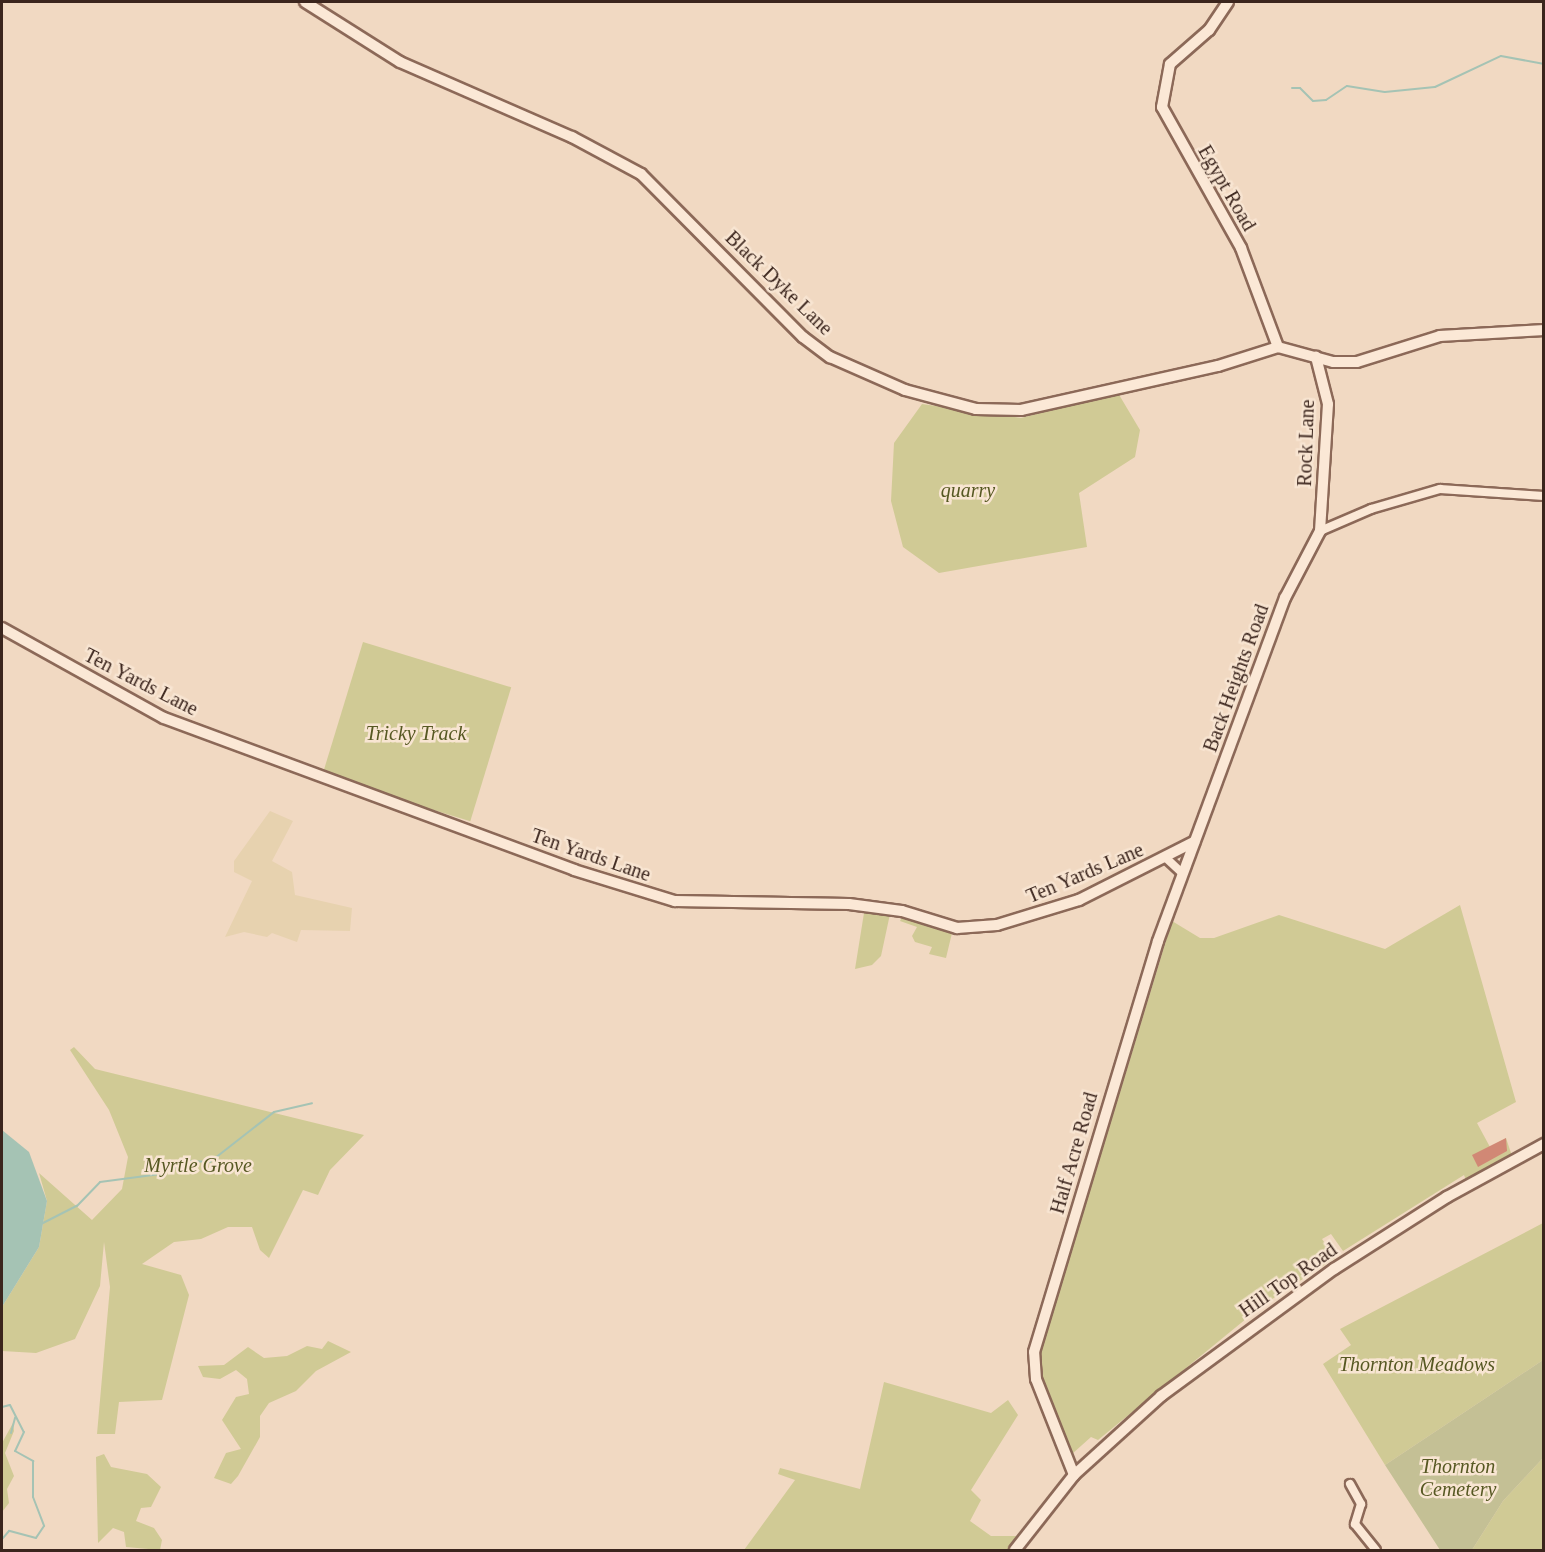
<!DOCTYPE html>
<style>
body{margin:0}
#map{position:relative;width:1545px;height:1552px;overflow:hidden;background:#f1d9c2;font-family:"Times New Roman",serif}
div>[style]{position:absolute}
.farmland>*{inset:0;background:#e7d2af}
.green>*{inset:0;background:#d0ca95;transform-origin:0 0}
.cemetery>*{inset:0;background:#c4c095}
.water>*{inset:0;background:#a5c3b4}
.stream>*{height:2px;margin:-1px;padding:0 1px;transform-origin:1px;border-radius:1px;background:#a5c3b4}
.building>*{inset:0;background:#d18875}
.roads{filter:drop-shadow(2px 0 #8c6958) drop-shadow(-2px 0 #8c6958) drop-shadow(0 2px #8c6958) drop-shadow(0 -2px #8c6958)}
.street>*{height:8px;margin:-4px;padding:0 4px;transform-origin:4px;border-radius:4px;background:#fbe8d6}
.secondary>*{height:10px;margin:-5px;padding:0 5px;transform-origin:5px;border-radius:5px;background:#fbe8d6}
span{translate:-50% -50%;white-space:nowrap;text-align:center;line-height:1.15;-webkit-text-stroke:5px #f8e5d2;paint-order:stroke}
.street-label{font-size:20px;color:#3b251d}
.park-label{font-size:20px;color:#565822;font-style:italic}
.frame{position:absolute;inset:0;border:3px solid #3b251d;pointer-events:none}
</style>
<div id="map">
<div class="farmland">
<i style="clip-path:polygon(270px 811px,293px 821px,272px 861px,292px 872px,295px 895px,352px 908px,350px 931px,301px 930px,297px 942px,272px 933px,267px 937px,244px 932px,225px 937px,252px 881px,234px 872px,234px 861px)"></i>
</div>
<div class="green">
<i style="clip-path:polygon(1118px 393px,1140px 430px,1135px 457px,1079px 493px,1087px 547px,939px 573px,903px 547px,891px 501px,894px 443px,922px 404px,1021px 418px)"></i>
<i style="left:363px;top:642px;width:155px;height:140px;rotate:17deg"></i>
<i style="clip-path:polygon(1460px 905px,1516px 1102px,1477px 1123px,1490px 1147px,1506px 1138px,1512px 1156px,1466px 1180px,1464px 1175px,1343px 1251px,1331px 1234px,1322px 1239px,1335px 1258px,1263px 1305px,1098px 1440px,1091px 1437px,1072px 1454px,1043px 1380px,1040px 1355px,1172px 921px,1200px 938px,1214px 938px,1279px 915px,1385px 949px)"></i>
<i style="clip-path:polygon(864px 913px,890px 914px,881px 956px,872px 965px,855px 969px)"></i>
<i style="clip-path:polygon(903px 915px,952px 933px,946px 958px,929px 954px,932px 947px,915px 942px,912px 936px,917px 927px,900px 921px)"></i>
<i style="clip-path:polygon(74px 1047px,95px 1069px,364px 1135px,330px 1170px,318px 1195px,303px 1190px,269px 1258px,260px 1250px,252px 1227px,228px 1227px,201px 1239px,174px 1242px,142px 1264px,181px 1275px,189px 1295px,162px 1400px,119px 1402px,115px 1434px,97px 1434px,110px 1287px,104px 1242px,100px 1286px,75px 1339px,36px 1353px,2px 1351px,2px 1307px,39px 1247px,47px 1201px,39px 1173px,92px 1220px,122px 1189px,128px 1157px,109px 1110px,70px 1050px)"></i>
<i style="clip-path:polygon(1543px 1223px,1543px 1360px,1385px 1465px,1323px 1364px,1351px 1345px,1340px 1329px)"></i>
<i style="clip-path:polygon(328px 1341px,351px 1352px,316px 1371px,296px 1391px,269px 1403px,260px 1416px,260px 1437px,238px 1476px,231px 1484px,214px 1478px,226px 1453px,241px 1449px,222px 1420px,236px 1397px,249px 1394px,247px 1379px,236px 1370px,220px 1379px,203px 1377px,198px 1366px,224px 1365px,248px 1347px,264px 1358px,287px 1356px,307px 1346px,322px 1349px)"></i>
<i style="clip-path:polygon(884px 1382px,991px 1413px,1008px 1400px,1018px 1415px,971px 1490px,981px 1500px,970px 1521px,991px 1536px,1017px 1536px,1008px 1550px,744px 1550px,795px 1480px,778px 1474px,780px 1468px,860px 1489px)"></i>
<i style="clip-path:polygon(13px 1423px,14px 1431px,5px 1453px,14px 1476px,7px 1489px,9px 1503px,2px 1512px,2px 1443px)"></i>
<i style="clip-path:polygon(104px 1454px,111px 1467px,147px 1474px,161px 1487px,151px 1507px,141px 1508px,136px 1521px,154px 1528px,162px 1540px,160px 1550px,126px 1547px,124px 1532px,113px 1528px,98px 1543px,96px 1457px)"></i>
<i style="clip-path:polygon(1543px 1458px,1543px 1550px,1472px 1550px,1503px 1501px)"></i>
</div>
<div class="cemetery">
<i style="clip-path:polygon(1543px 1360px,1543px 1458px,1503px 1501px,1472px 1550px,1440px 1550px,1385px 1465px)"></i>
</div>
<div class="water">
<i style="clip-path:polygon(2px 1130px,29px 1152px,47px 1201px,39px 1247px,2px 1307px)"></i>
</div>
<div class="stream">
<i style="left:1292px;top:88px;width:8px"></i>
<i style="left:1300px;top:88px;width:18px;rotate:45deg"></i>
<i style="left:1313px;top:101px;width:13px;rotate:-4deg"></i>
<i style="left:1326px;top:100px;width:25px;rotate:-34deg"></i>
<i style="left:1347px;top:86px;width:38px;rotate:9deg"></i>
<i style="left:1385px;top:92px;width:50px;rotate:-5.7deg"></i>
<i style="left:1435px;top:87px;width:73px;rotate:-25.2deg"></i>
<i style="left:1501px;top:56px;width:44px;rotate:10.5deg"></i>
<i style="left:43px;top:1223px;width:38px;rotate:-27deg"></i>
<i style="left:77px;top:1206px;width:33px;rotate:-46deg"></i>
<i style="left:100px;top:1182px;width:61px;rotate:-7.6deg"></i>
<i style="left:160px;top:1174px;width:34px;rotate:-23deg"></i>
<i style="left:191px;top:1161px;width:19px;rotate:3deg"></i>
<i style="left:210px;top:1162px;width:81px;rotate:-38deg"></i>
<i style="left:274px;top:1112px;width:39px;rotate:-13deg"></i>
<i style="left:2px;top:1407px;width:8px;rotate:-14deg"></i>
<i style="left:10px;top:1405px;width:30px;rotate:63deg"></i>
<i style="left:24px;top:1432px;width:21px;rotate:115deg"></i>
<i style="left:15px;top:1451px;width:21px;rotate:29deg"></i>
<i style="left:33px;top:1461px;width:36px;rotate:90deg"></i>
<i style="left:33px;top:1497px;width:31px;rotate:69deg"></i>
<i style="left:44px;top:1526px;width:14px;rotate:124deg"></i>
<i style="left:36px;top:1538px;width:28px;rotate:-165deg"></i>
<i style="left:9px;top:1531px;width:11px;rotate:131deg"></i>
<i style="left:11px;top:1433px;width:16px;rotate:-75deg"></i>
</div>
<div class="building">
<i style="clip-path:polygon(1506px 1138px,1507px 1151px,1478px 1167px,1472px 1155px)"></i>
</div>
<div class="roads">
<div class="street">
<i style="left:1320px;top:531px;width:56px;rotate:-23.3deg"></i>
<i style="left:1371px;top:509px;width:72px;rotate:-16.2deg"></i>
<i style="left:1440px;top:489px;width:104px;rotate:3.9deg"></i>
<i style="left:1166px;top:858px;width:23px;rotate:43deg"></i>
<i style="left:1350px;top:1484px;width:23px;rotate:61deg"></i>
<i style="left:1361px;top:1504px;width:21px;rotate:107deg"></i>
<i style="left:1355px;top:1524px;width:33px;rotate:51deg"></i>
</div>
<div class="secondary">
<i style="left:305px;top:2px;width:112px;rotate:32.3deg"></i>
<i style="left:400px;top:62px;width:188px;rotate:23.6deg"></i>
<i style="left:572px;top:137px;width:78px;rotate:28.2deg"></i>
<i style="left:641px;top:174px;width:230px;rotate:45.2deg"></i>
<i style="left:803px;top:337px;width:34px;rotate:37deg"></i>
<i style="left:830px;top:357px;width:82px;rotate:23.7deg"></i>
<i style="left:905px;top:390px;width:73px;rotate:15deg"></i>
<i style="left:976px;top:409px;width:45px;rotate:1.3deg"></i>
<i style="left:1021px;top:410px;width:202px;rotate:-12.6deg"></i>
<i style="left:1218px;top:366px;width:63px;rotate:-17.6deg"></i>
<i style="left:1228px;top:2px;width:34px;rotate:124deg"></i>
<i style="left:1209px;top:30px;width:52px;rotate:138.9deg"></i>
<i style="left:1170px;top:64px;width:44px;rotate:100.5deg"></i>
<i style="left:1162px;top:107px;width:162px;rotate:60.7deg"></i>
<i style="left:1241px;top:248px;width:106px;rotate:69.5deg"></i>
<i style="left:1278px;top:347px;width:57px;rotate:15.3deg"></i>
<i style="left:1333px;top:362px;width:24px"></i>
<i style="left:1357px;top:362px;width:87px;rotate:-17.4deg"></i>
<i style="left:1440px;top:336px;width:104px;rotate:-3.3deg"></i>
<i style="left:2px;top:628px;width:185px;rotate:29.1deg"></i>
<i style="left:164px;top:718px;width:437px;rotate:20.3deg"></i>
<i style="left:574px;top:870px;width:106px;rotate:17.1deg"></i>
<i style="left:675px;top:901px;width:174px;rotate:1deg"></i>
<i style="left:849px;top:904px;width:53px;rotate:7.5deg"></i>
<i style="left:902px;top:911px;width:58px;rotate:17.2deg"></i>
<i style="left:957px;top:928px;width:40px;rotate:-4.3deg"></i>
<i style="left:997px;top:925px;width:86px;rotate:-17deg"></i>
<i style="left:1079px;top:900px;width:129px;rotate:-26.8deg"></i>
<i style="left:1074px;top:1475px;width:103px;rotate:-111.6deg"></i>
<i style="left:1036px;top:1379px;width:27px;rotate:-94deg"></i>
<i style="left:1034px;top:1352px;width:429px;rotate:-73.2deg"></i>
<i style="left:1158px;top:941px;width:366px;rotate:-69.7deg"></i>
<i style="left:1285px;top:598px;width:76px;rotate:-62.4deg"></i>
<i style="left:1320px;top:531px;width:127px;rotate:-86.4deg"></i>
<i style="left:1328px;top:404px;width:49px;rotate:-104.3deg"></i>
<i style="left:1015px;top:1550px;width:95px;rotate:-51.8deg"></i>
<i style="left:1074px;top:1475px;width:118px;rotate:-42.2deg"></i>
<i style="left:1161px;top:1396px;width:215px;rotate:-36.3deg"></i>
<i style="left:1334px;top:1269px;width:134px;rotate:-32.5deg"></i>
<i style="left:1447px;top:1197px;width:111px;rotate:-28.7deg"></i>
</div>
</div>
<div class="street-label">
<span style="left:1227px;top:188px;rotate:60deg">Egypt Road</span>
<span style="left:779px;top:283px;rotate:44deg">Black Dyke Lane</span>
<span style="left:1306px;top:443px;rotate:-88deg">Rock Lane</span>
<span style="left:1236px;top:678px;rotate:-70deg">Back Heights Road</span>
<span style="left:141px;top:682px;rotate:27deg">Ten Yards Lane</span>
<span style="left:591px;top:855px;rotate:19deg">Ten Yards Lane</span>
<span style="left:1085px;top:873px;rotate:-23deg">Ten Yards Lane</span>
<span style="left:1074px;top:1153px;rotate:-74deg">Half Acre Road</span>
<span style="left:1288px;top:1280px;rotate:-35deg">Hill Top Road</span>
</div>
<div class="park-label">
<span style="left:968px;top:490px">quarry</span>
<span style="left:416px;top:733px">Tricky Track</span>
<span style="left:198px;top:1165px">Myrtle Grove</span>
<span style="left:1417px;top:1364px">Thornton Meadows</span>
<span style="left:1458px;top:1478px">Thornton<br>Cemetery</span>
</div>
<div class="frame"></div>
</div>
